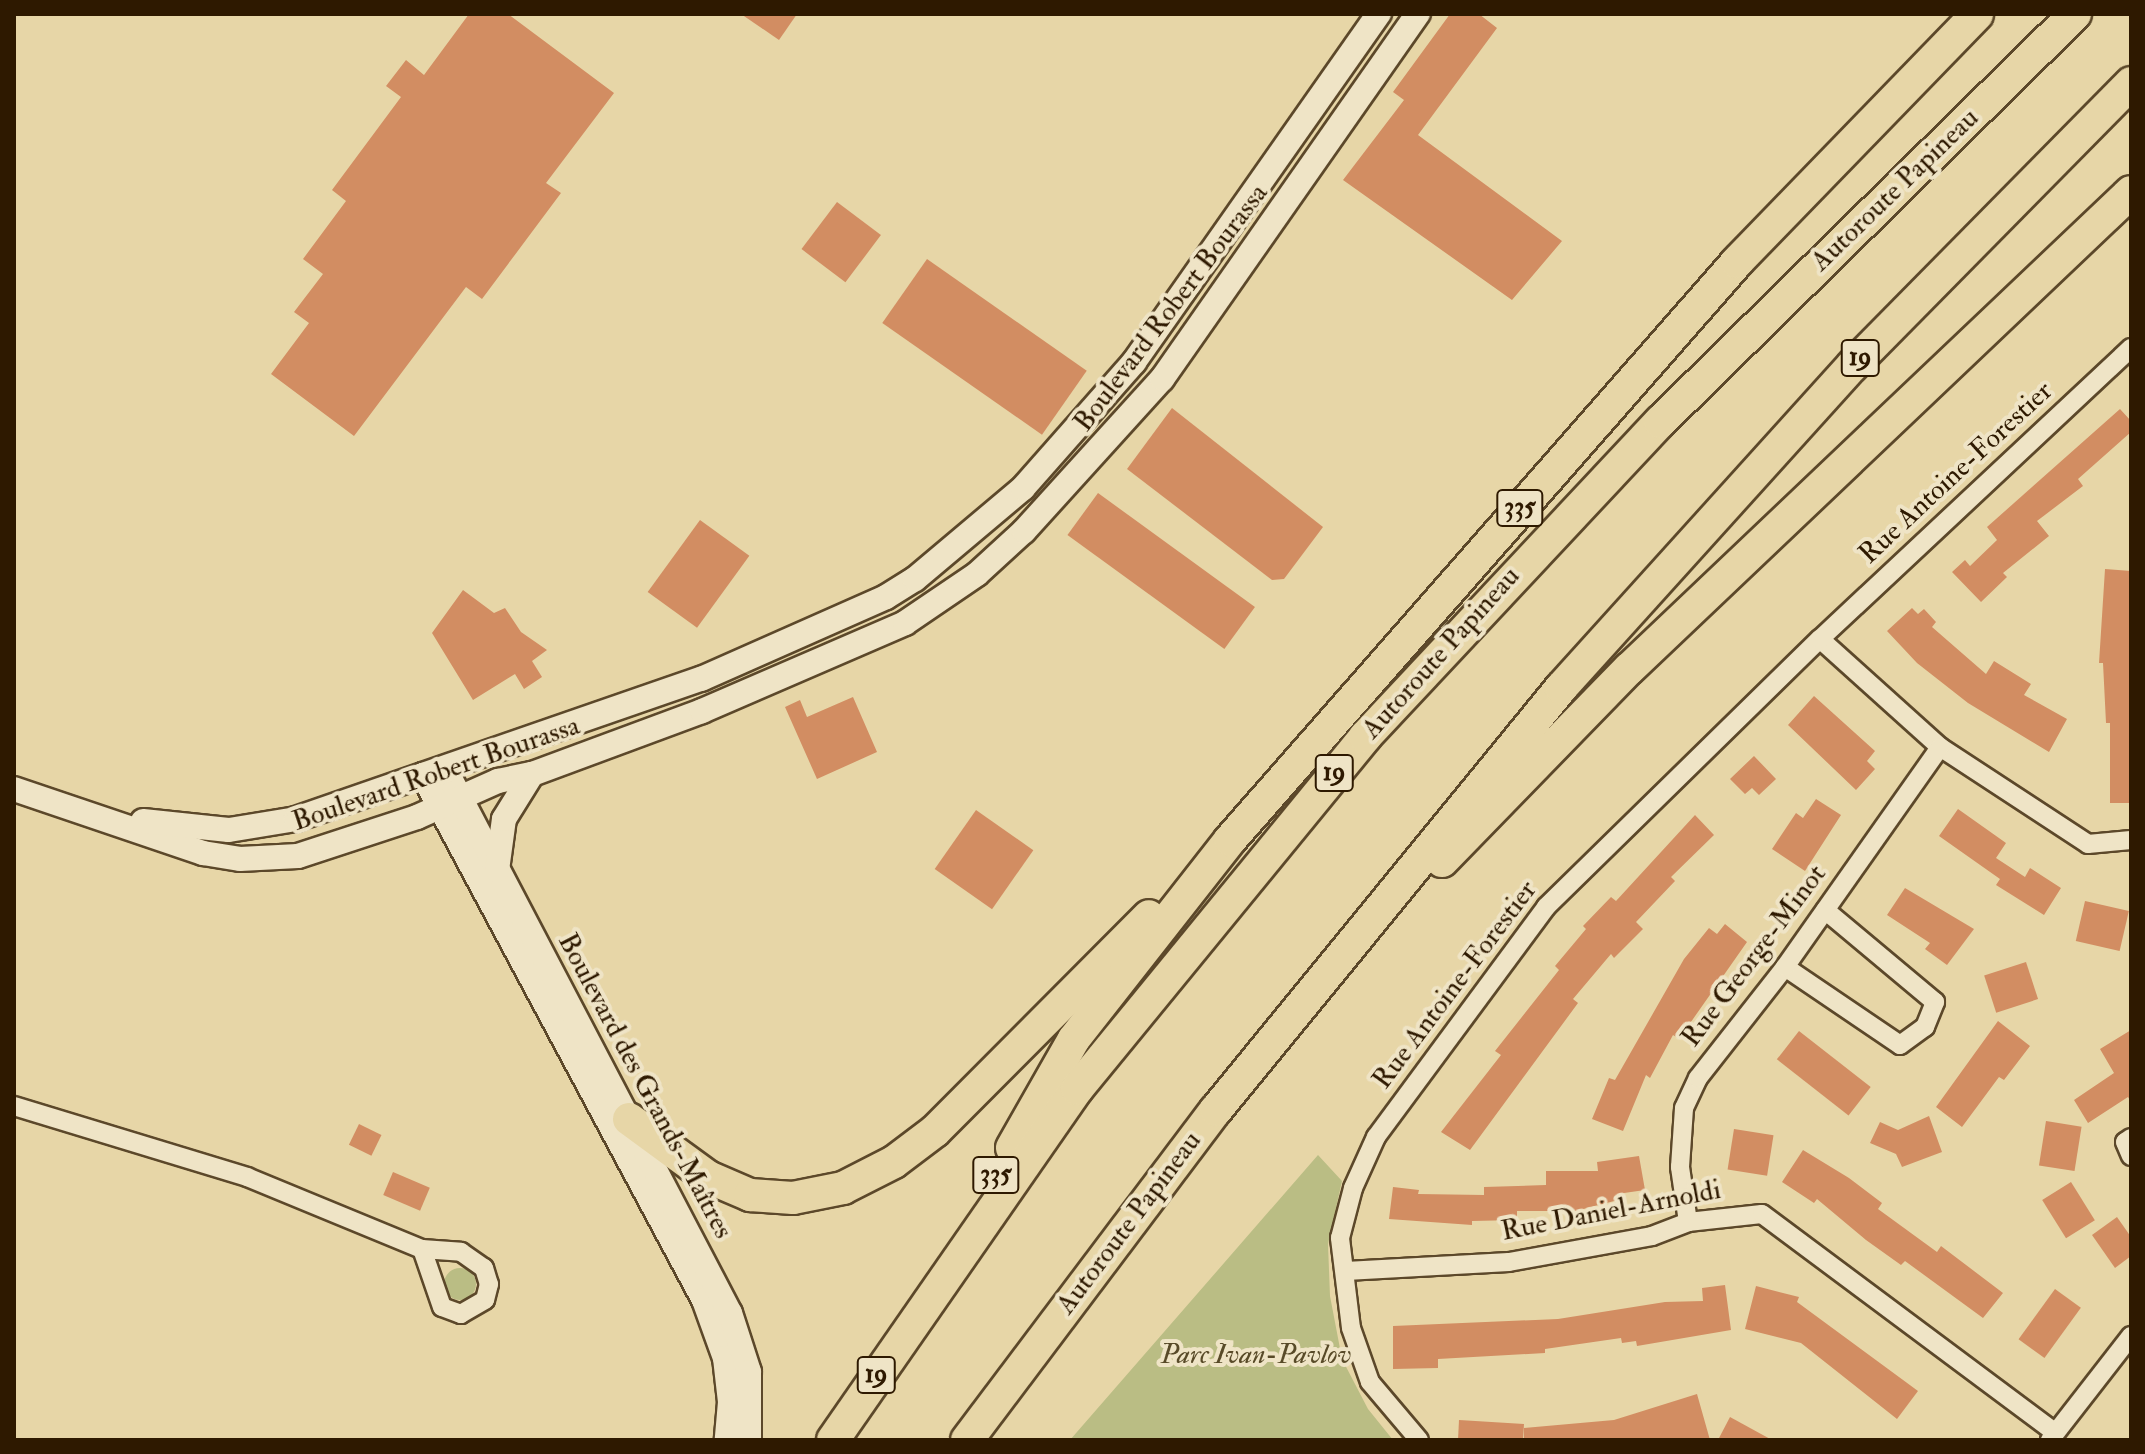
<!DOCTYPE html>
<meta charset="utf-8">
<style>
body{margin:0}
#map{position:relative;width:2145px;height:1454px;overflow:hidden;background:#e7d6a7;font-family:"IM FELL Double Pica",serif}
div>[style]{position:absolute}
.green>*{inset:0;background:#babd84}
.round{border-radius:50%}
.building>*{inset:0;background:#d28d62;transform-origin:0 0}
.roads{filter:drop-shadow(2px 0 #5c482a) drop-shadow(-2px 0 #5c482a) drop-shadow(0 2px #5c482a) drop-shadow(0 -2px #5c482a)}
.street>*{height:18px;margin:-9px;padding:0 9px;transform-origin:9px;border-radius:9px;background:#efe4c6}
.secondary>*{height:24px;margin:-12px;padding:0 12px;transform-origin:12px;border-radius:12px;background:#efe4c6}
.highway>*{height:32px;margin:-16px;padding:0 16px;transform-origin:16px;border-radius:16px;background:#e7d6a7}
span{translate:-50% -50%;white-space:nowrap;text-align:center;line-height:1.15;-webkit-text-stroke:8px #efe4c6;paint-order:stroke}
.shield-label span{padding:2px 6px;background:#efe4c6;border:2px solid;border-radius:6px;-webkit-text-stroke-width:0}
.shield-label{font-size:26px;color:#2e1900;font-weight:700}
.street-label{font-size:28px;color:#2e1900}
.park-label{font-size:28px;color:#584a28;font-style:italic}
.frame{position:absolute;inset:0;border:16px solid #2e1900;pointer-events:none}
</style>
<div id="map">
<div class="green">
<i style="clip-path:polygon(1318px 1155px,1342px 1181px,1328px 1244px,1330px 1296px,1342px 1359px,1368px 1409px,1393px 1440px,1070px 1440px)"></i>
<i class="round" style="left:444px;top:1268px;width:32px;height:32px"></i>
</div>
<div class="building">
<i style="clip-path:polygon(469px 14px,508px 14px,614px 93px,546px 183px,561px 193px,482px 299px,466px 287px,354px 436px,271px 374px,309px 323px,294px 312px,323px 274px,303px 259px,346px 201px,332px 190px,401px 97px,386px 86px,406px 60px,424px 75px)"></i>
<i style="clip-path:polygon(741px 14px,797px 14px,779px 40px)"></i>
<i style="clip-path:polygon(1450px 14px,1479px 14px,1497px 28px,1418px 135px,1562px 241px,1512px 300px,1343px 180px,1404px 100px,1393px 92px)"></i>
<i style="left:837px;top:202px;width:55px;height:59px;rotate:37deg"></i>
<i style="left:927px;top:259px;width:195px;height:78px;rotate:35deg"></i>
<i style="clip-path:polygon(1172px 408px,1323px 527px,1284px 579px,1272px 580px,1127px 469px)"></i>
<i style="clip-path:polygon(2120px 409px,2131px 421px,2131px 432px,2078px 479px,2083px 486px,2037px 521px,2049px 536px,2003px 573px,2007px 577px,1981px 602px,1952px 572px,1965px 560px,1970px 566px,1997px 540px,1987px 527px)"></i>
<i style="left:1098px;top:493px;width:194px;height:52px;rotate:36deg"></i>
<i style="left:700px;top:520px;width:61px;height:89px;rotate:36deg"></i>
<i style="clip-path:polygon(2105px 569px,2131px 571px,2131px 803px,2110px 803px,2110px 723px,2106px 723px,2103px 663px,2099px 663px)"></i>
<i style="clip-path:polygon(463px 590px,494px 613px,505px 608px,521px 632px,547px 650px,532px 661px,542px 677px,524px 689px,515px 674px,473px 700px,432px 633px)"></i>
<i style="clip-path:polygon(1912px 608px,1918px 614px,1924px 609px,1936px 622px,1932px 627px,1986px 674px,1994px 661px,2031px 684px,2024px 695px,2067px 719px,2049px 752px,1968px 703px,1917px 663px,1887px 631px)"></i>
<i style="clip-path:polygon(1814px 696px,1875px 751px,1867px 761px,1875px 769px,1856px 790px,1788px 725px)"></i>
<i style="clip-path:polygon(853px 697px,877px 752px,817px 779px,785px 707px,800px 700px,807px 717px)"></i>
<i style="clip-path:polygon(1754px 756px,1776px 779px,1759px 795px,1752px 788px,1745px 794px,1730px 779px)"></i>
<i style="clip-path:polygon(1816px 799px,1841px 815px,1805px 871px,1772px 849px,1796px 813px,1803px 818px)"></i>
<i style="clip-path:polygon(1958px 809px,2006px 843px,1996px 858px,2025px 877px,2030px 868px,2061px 888px,2044px 915px,1996px 885px,2000px 879px,1939px 836px)"></i>
<i style="left:976px;top:810px;width:70px;height:72px;rotate:35deg"></i>
<i style="clip-path:polygon(1695px 815px,1714px 835px,1671px 877px,1675px 881px,1636px 922px,1643px 929px,1614px 958px,1611px 954px,1573px 999px,1578px 1003px,1470px 1150px,1441px 1132px,1501px 1055px,1495px 1051px,1559px 970px,1555px 966px,1586px 929px,1583px 926px,1611px 897px,1616px 901px)"></i>
<i style="clip-path:polygon(1905px 888px,1974px 929px,1947px 965px,1925px 949px,1930px 943px,1887px 915px)"></i>
<i style="left:2085px;top:901px;width:45px;height:41px;rotate:13deg"></i>
<i style="clip-path:polygon(1725px 924px,1747px 942px,1679px 1039px,1673px 1035px,1650px 1078px,1646px 1075px,1623px 1131px,1592px 1119px,1609px 1078px,1615px 1080px,1684px 959px,1709px 928px,1717px 934px)"></i>
<i style="left:2026px;top:962px;width:39px;height:44px;rotate:72deg"></i>
<i style="clip-path:polygon(1998px 1021px,2030px 1046px,2004px 1080px,1999px 1077px,1962px 1127px,1936px 1107px)"></i>
<i style="clip-path:polygon(2131px 1030px,2131px 1102px,2128px 1097px,2088px 1123px,2074px 1100px,2114px 1073px,2100px 1049px)"></i>
<i style="left:1799px;top:1031px;width:91px;height:36px;rotate:38deg"></i>
<i style="clip-path:polygon(1929px 1116px,1942px 1152px,1902px 1167px,1896px 1154px,1870px 1143px,1880px 1122px,1898px 1130px)"></i>
<i style="left:2046px;top:1121px;width:36px;height:45px;rotate:9deg"></i>
<i style="left:359px;top:1124px;width:25px;height:23px;rotate:26deg"></i>
<i style="left:1734px;top:1129px;width:40px;height:41px;rotate:9deg"></i>
<i style="clip-path:polygon(1803px 1150px,1849px 1178px,1882px 1203px,1878px 1209px,1937px 1252px,1941px 1246px,2003px 1293px,1983px 1318px,1905px 1261px,1901px 1265px,1866px 1240px,1817px 1199px,1814px 1203px,1782px 1182px)"></i>
<i style="clip-path:polygon(1639px 1156px,1645px 1190px,1617px 1194px,1618px 1200px,1576px 1211px,1517px 1211px,1517px 1220px,1472px 1221px,1472px 1225px,1389px 1219px,1393px 1187px,1419px 1190px,1418px 1194px,1484px 1195px,1484px 1187px,1546px 1185px,1546px 1171px,1598px 1171px,1597px 1162px)"></i>
<i style="left:393px;top:1172px;width:40px;height:25px;rotate:23deg"></i>
<i style="left:2071px;top:1182px;width:45px;height:34px;rotate:58deg"></i>
<i style="clip-path:polygon(2117px 1217px,2131px 1237px,2131px 1256px,2115px 1268px,2092px 1235px)"></i>
<i style="clip-path:polygon(1725px 1285px,1731px 1330px,1637px 1346px,1636px 1341px,1622px 1343px,1621px 1338px,1545px 1349px,1545px 1353px,1438px 1359px,1438px 1368px,1393px 1369px,1393px 1326px,1558px 1319px,1665px 1302px,1703px 1301px,1702px 1288px)"></i>
<i style="clip-path:polygon(1756px 1286px,1799px 1297px,1797px 1302px,1918px 1391px,1897px 1419px,1801px 1343px,1745px 1329px)"></i>
<i style="left:2055px;top:1289px;width:32px;height:62px;rotate:36deg"></i>
<i style="clip-path:polygon(1697px 1394px,1710px 1440px,1524px 1440px,1524px 1428px,1614px 1420px)"></i>
<i style="clip-path:polygon(1730px 1417px,1772px 1440px,1718px 1440px)"></i>
<i style="clip-path:polygon(1459px 1420px,1524px 1424px,1523px 1440px,1458px 1440px)"></i>
</div>
<div class="roads">
<div class="street">
<i style="left:1820px;top:639px;width:161px;rotate:42deg"></i>
<i style="left:1940px;top:747px;width:177px;rotate:33.2deg"></i>
<i style="left:2088px;top:844px;width:43px;rotate:-5.3deg"></i>
<i style="left:1785px;top:967px;width:139px;rotate:34.1deg"></i>
<i style="left:1900px;top:1045px;width:31px;rotate:-36deg"></i>
<i style="left:1925px;top:1027px;width:27px;rotate:-68deg"></i>
<i style="left:1935px;top:1002px;width:143px;rotate:-140.1deg"></i>
<i style="left:14px;top:1106px;width:244px;rotate:16.9deg"></i>
<i style="left:247px;top:1177px;width:189px;rotate:22.4deg"></i>
<i style="left:422px;top:1249px;width:39px;rotate:4deg"></i>
<i style="left:461px;top:1252px;width:28px;rotate:35deg"></i>
<i style="left:484px;top:1268px;width:17px;rotate:73deg"></i>
<i style="left:489px;top:1284px;width:16px;rotate:104deg"></i>
<i style="left:485px;top:1300px;width:28px;rotate:150deg"></i>
<i style="left:461px;top:1314px;width:20px;rotate:-160deg"></i>
<i style="left:442px;top:1307px;width:61px;rotate:-109deg"></i>
<i style="left:2131px;top:1138px;width:7px;rotate:146deg"></i>
<i style="left:2125px;top:1142px;width:15px;rotate:67deg"></i>
<i style="left:1688px;top:1222px;width:56px;rotate:-98.3deg"></i>
<i style="left:1680px;top:1167px;width:59px;rotate:-86.1deg"></i>
<i style="left:1684px;top:1108px;width:33px;rotate:-65deg"></i>
<i style="left:1698px;top:1078px;width:141px;rotate:-51.9deg"></i>
<i style="left:1785px;top:967px;width:269px;rotate:-54.8deg"></i>
<i style="left:1346px;top:1271px;width:163px;rotate:-3.2deg"></i>
<i style="left:1509px;top:1262px;width:145px;rotate:-10.3deg"></i>
<i style="left:1652px;top:1236px;width:39px;rotate:-21deg"></i>
<i style="left:1688px;top:1222px;width:74px;rotate:-6.2deg"></i>
<i style="left:1762px;top:1214px;width:365px;rotate:36.7deg"></i>
<i style="left:1419px;top:1440px;width:76px;rotate:-130.2deg"></i>
<i style="left:1370px;top:1382px;width:57px;rotate:-109.4deg"></i>
<i style="left:1351px;top:1328px;width:91px;rotate:-97deg"></i>
<i style="left:1340px;top:1238px;width:52px;rotate:-75.4deg"></i>
<i style="left:1353px;top:1188px;width:56px;rotate:-65.7deg"></i>
<i style="left:1376px;top:1137px;width:286px;rotate:-53.5deg"></i>
<i style="left:1546px;top:907px;width:383px;rotate:-44.4deg"></i>
<i style="left:1820px;top:639px;width:426px;rotate:-43.1deg"></i>
<i style="left:2050px;top:1440px;width:132px;rotate:-52.1deg"></i>
</div>
<div class="secondary">
<i style="left:423px;top:775px;width:595px;rotate:61.84deg"></i>
<i style="left:704px;top:1300px;width:62px;rotate:70.1deg"></i>
<i style="left:725px;top:1358px;width:44px;rotate:83.5deg"></i>
<i style="left:730px;top:1402px;width:38px;rotate:95deg"></i>
<i style="left:452px;top:782px;width:599px;rotate:62.37deg"></i>
<i style="left:730px;top:1313px;width:62px;rotate:72.1deg"></i>
<i style="left:749px;top:1372px;width:68px;rotate:90deg"></i>
<i style="left:14px;top:789px;width:200px;rotate:18.7deg"></i>
<i style="left:203px;top:853px;width:37px;rotate:9deg"></i>
<i style="left:240px;top:859px;width:58px;rotate:-3deg"></i>
<i style="left:298px;top:856px;width:125px;rotate:-18.1deg"></i>
<i style="left:417px;top:817px;width:89px;rotate:-24deg"></i>
<i style="left:498px;top:781px;width:35px;rotate:-12deg"></i>
<i style="left:532px;top:774px;width:181px;rotate:-20.3deg"></i>
<i style="left:702px;top:711px;width:221px;rotate:-23.4deg"></i>
<i style="left:905px;top:623px;width:87px;rotate:-34.2deg"></i>
<i style="left:977px;top:574px;width:64px;rotate:-42.5deg"></i>
<i style="left:1024px;top:531px;width:205px;rotate:-47.8deg"></i>
<i style="left:1162px;top:379px;width:446px;rotate:-55deg"></i>
<i style="left:143px;top:821px;width:86px;rotate:6deg"></i>
<i style="left:229px;top:830px;width:68px;rotate:-9.3deg"></i>
<i style="left:296px;top:819px;width:429px;rotate:-19.1deg"></i>
<i style="left:701px;top:679px;width:202px;rotate:-23.9deg"></i>
<i style="left:886px;top:597px;width:34px;rotate:-32deg"></i>
<i style="left:915px;top:579px;width:141px;rotate:-40.1deg"></i>
<i style="left:1023px;top:488px;width:168px;rotate:-48.6deg"></i>
<i style="left:1134px;top:362px;width:426px;rotate:-54.9deg"></i>
<i style="left:497px;top:870px;width:51px;rotate:-82.2deg"></i>
<i style="left:504px;top:819px;width:53px;rotate:-58.1deg"></i>
</div>
<div class="highway">
<i style="left:1442px;top:861px;width:268px;rotate:-45.8deg"></i>
<i style="left:1629px;top:669px;width:692px;rotate:-43.54deg"></i>
<i style="left:629px;top:1119px;width:98px;rotate:36.3deg"></i>
<i style="left:708px;top:1177px;width:46px;rotate:23.2deg"></i>
<i style="left:750px;top:1195px;width:43px;rotate:4deg"></i>
<i style="left:793px;top:1198px;width:51px;rotate:-11.3deg"></i>
<i style="left:843px;top:1188px;width:57px;rotate:-27deg"></i>
<i style="left:894px;top:1162px;width:51px;rotate:-37.1deg"></i>
<i style="left:935px;top:1131px;width:303px;rotate:-45.1deg"></i>
<i style="left:1012px;top:1148px;width:125px;rotate:-60.4deg"></i>
<i style="left:1074px;top:1039px;width:253px;rotate:-51.9deg"></i>
<i style="left:1230px;top:840px;width:769px;rotate:-48.74deg"></i>
<i style="left:1737px;top:262px;width:345px;rotate:-45.9deg"></i>
<i style="left:833px;top:1440px;width:427px;rotate:-55.2deg"></i>
<i style="left:1077px;top:1089px;width:455px;rotate:-50.7deg"></i>
<i style="left:1365px;top:737px;width:432px;rotate:-46.9deg"></i>
<i style="left:1660px;top:422px;width:582px;rotate:-44.51deg"></i>
<i style="left:967px;top:1440px;width:413px;rotate:-53deg"></i>
<i style="left:1216px;top:1110px;width:545px;rotate:-50.73deg"></i>
<i style="left:1561px;top:688px;width:435px;rotate:-47.9deg"></i>
<i style="left:1853px;top:365px;width:396px;rotate:-45.4deg"></i>
</div>
</div>
<div class="shield-label">
<span style="left:1860px;top:358px">19</span>
<span style="left:1520px;top:508px">335</span>
<span style="left:1334px;top:773px">19</span>
<span style="left:996px;top:1175px">335</span>
<span style="left:876px;top:1375px">19</span>
</div>
<div class="street-label">
<span style="left:1895px;top:190px;rotate:-44deg">Autoroute Papineau</span>
<span style="left:1171px;top:308px;rotate:-53deg">Boulevard Robert Bourassa</span>
<span style="left:1956px;top:473px;rotate:-43deg">Rue Antoine-Forestier</span>
<span style="left:1441px;top:653px;rotate:-48deg">Autoroute Papineau</span>
<span style="left:436px;top:774px;rotate:-19deg">Boulevard Robert Bourassa</span>
<span style="left:1754px;top:956px;rotate:-53deg">Rue George-Minot</span>
<span style="left:1455px;top:985px;rotate:-53deg">Rue Antoine-Forestier</span>
<span style="left:645px;top:1086px;rotate:62deg">Boulevard des Grands-Maîtres</span>
<span style="left:1611px;top:1211px;rotate:-11deg">Rue Daniel-Arnoldi</span>
<span style="left:1129px;top:1223px;rotate:-53deg">Autoroute Papineau</span>
</div>
<div class="park-label">
<span style="left:1256px;top:1355px">Parc Ivan-Pavlov</span>
</div>
<div class="frame"></div>
</div>
